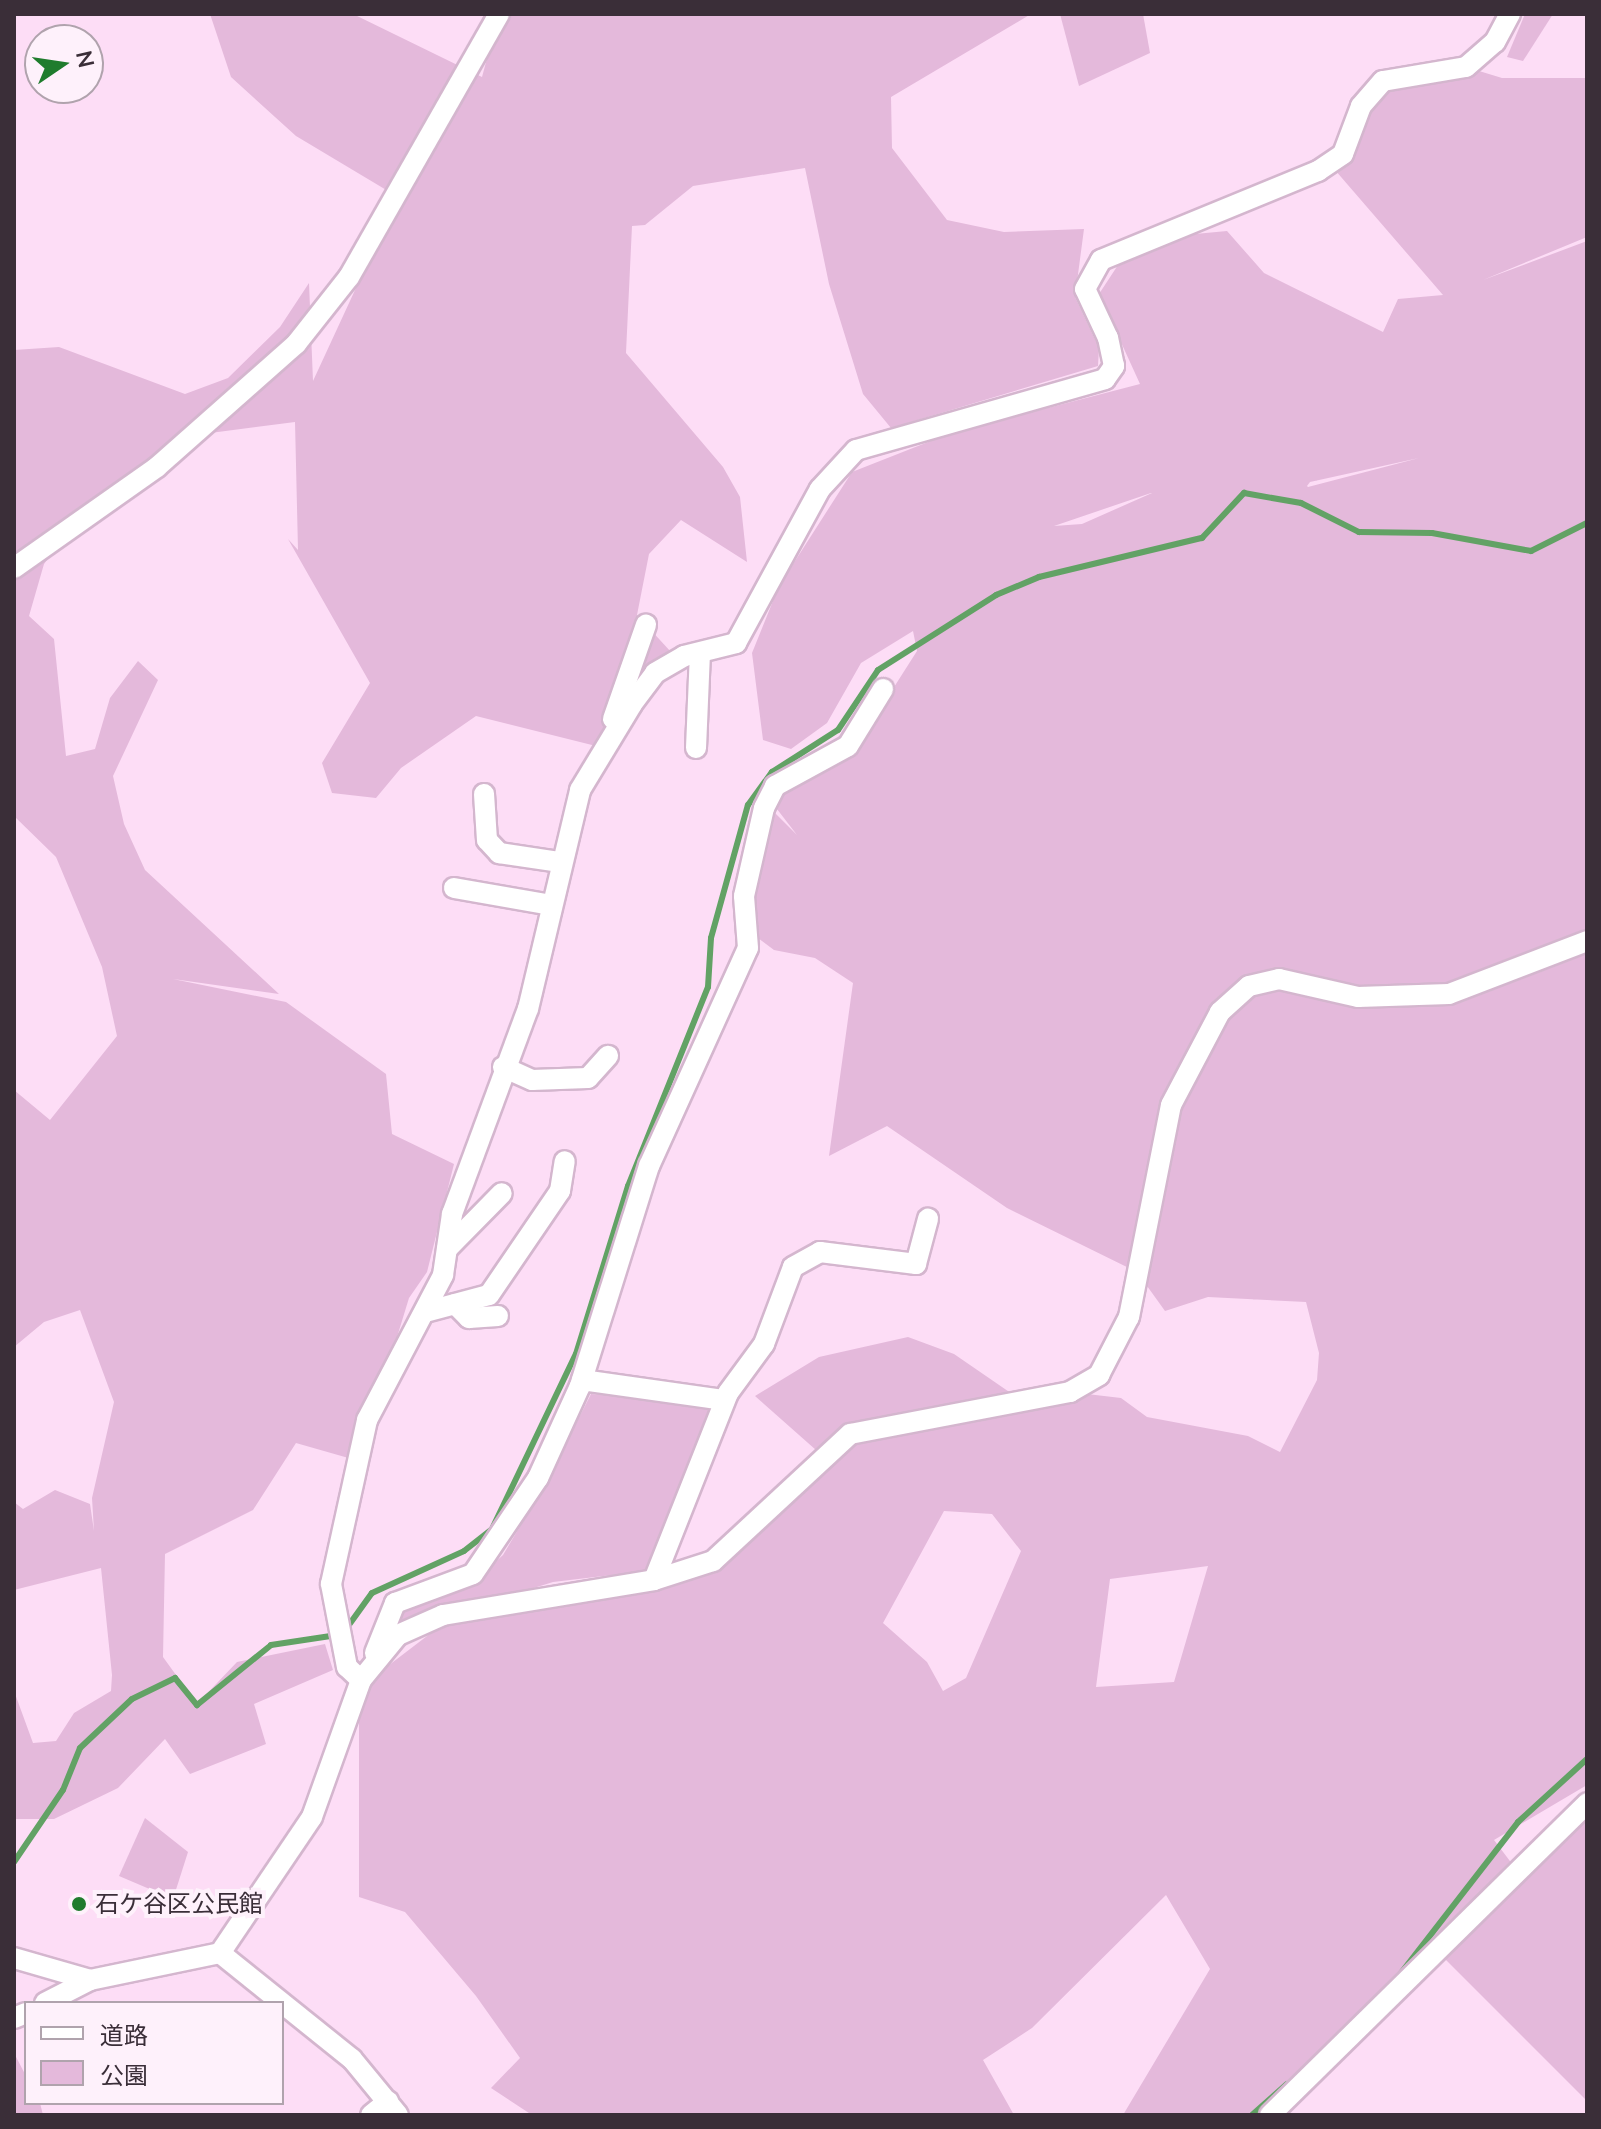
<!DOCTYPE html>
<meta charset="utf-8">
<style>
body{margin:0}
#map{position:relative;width:1601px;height:2129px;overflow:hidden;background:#fdddf6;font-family:Mulish,"Noto Sans JP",sans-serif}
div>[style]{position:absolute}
.green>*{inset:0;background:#e4b9db}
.stream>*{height:6px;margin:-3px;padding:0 3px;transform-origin:3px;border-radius:3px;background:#62a265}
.roads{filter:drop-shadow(2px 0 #d4b6ce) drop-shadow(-2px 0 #d4b6ce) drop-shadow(0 2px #d4b6ce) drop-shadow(0 -2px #d4b6ce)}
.minor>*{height:20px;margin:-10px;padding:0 10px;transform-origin:10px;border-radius:10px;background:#fff}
.dots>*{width:22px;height:22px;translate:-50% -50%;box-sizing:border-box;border:4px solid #fef1fb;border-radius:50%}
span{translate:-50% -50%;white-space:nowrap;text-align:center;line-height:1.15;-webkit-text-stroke:8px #fef1fb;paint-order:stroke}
.poi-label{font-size:24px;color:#3a2e38}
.left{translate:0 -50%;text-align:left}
.frame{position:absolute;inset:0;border:16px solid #3a2e38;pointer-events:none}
.legend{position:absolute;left:24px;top:2001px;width:260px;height:104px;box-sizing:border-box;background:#fef1fb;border:2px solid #b0a3ad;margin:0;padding:10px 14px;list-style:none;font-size:24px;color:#3a2e38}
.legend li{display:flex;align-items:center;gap:16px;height:40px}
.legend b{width:40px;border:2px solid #b0a3ad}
.north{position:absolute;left:24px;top:24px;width:80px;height:80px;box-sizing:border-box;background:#fef1fb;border:2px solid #b0a3ad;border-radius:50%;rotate:77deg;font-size:22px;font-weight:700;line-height:32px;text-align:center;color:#3a2e38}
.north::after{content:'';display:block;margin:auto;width:28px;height:36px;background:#1f7c2d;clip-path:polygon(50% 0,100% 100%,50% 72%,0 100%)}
</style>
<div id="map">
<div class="green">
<i style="clip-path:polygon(210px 14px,353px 14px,482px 77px,499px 14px,1031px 14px,891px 97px,892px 148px,947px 220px,1004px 232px,1084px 229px,1075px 297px,1099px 348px,1098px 366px,891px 428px,863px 394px,829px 284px,805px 168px,693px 186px,645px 225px,632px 226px,626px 353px,723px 467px,740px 497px,747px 562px,681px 520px,649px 554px,637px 615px,671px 652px,600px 747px,476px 716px,401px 768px,376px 798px,332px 793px,322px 763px,370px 683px,288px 539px,298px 550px,295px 422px,195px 435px,77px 519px,44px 564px,29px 616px,54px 639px,66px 756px,95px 749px,110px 698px,138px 661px,158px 680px,113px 776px,124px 824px,145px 870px,279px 994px,173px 979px,286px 1002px,386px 1074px,392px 1134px,454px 1164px,427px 1272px,409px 1298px,359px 1461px,296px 1443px,253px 1510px,165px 1554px,163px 1657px,197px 1704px,237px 1662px,325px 1644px,333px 1670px,254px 1704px,266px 1744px,190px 1774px,165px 1739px,118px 1788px,54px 1819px,14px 1819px,14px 1691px,33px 1743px,56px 1741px,74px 1713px,111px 1691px,112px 1675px,101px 1568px,14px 1590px,14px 1502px,23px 1509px,55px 1490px,90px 1504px,94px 1531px,92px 1498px,114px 1402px,80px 1310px,44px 1322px,14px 1347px,14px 1090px,50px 1120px,117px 1036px,102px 967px,56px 857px,14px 816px,14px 350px,59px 347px,185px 394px,228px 378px,280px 327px,309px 283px,313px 381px,398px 197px,296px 136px,231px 77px)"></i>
<i style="clip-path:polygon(1060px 14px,1143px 14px,1150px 53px,1079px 86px)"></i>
<i style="clip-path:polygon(1525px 14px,1553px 14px,1523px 61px,1507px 57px)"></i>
<i style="clip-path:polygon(evenodd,1466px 67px,1502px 78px,1587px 78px,1587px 237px,1483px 280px,1587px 241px,1587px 1785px,1494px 1840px,1519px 1873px,1587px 1803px,1587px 2101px,1439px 1953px,1264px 2115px,1123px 2115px,1210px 1969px,1166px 1895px,1032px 2028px,983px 2060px,1014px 2115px,532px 2115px,491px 2088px,520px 2058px,476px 1996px,405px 1912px,359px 1897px,359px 1688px,448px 1620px,680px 1582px,755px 1538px,825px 1458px,755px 1396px,819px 1357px,908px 1337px,954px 1354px,1018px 1398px,1070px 1392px,1121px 1398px,1147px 1417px,1248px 1436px,1280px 1452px,1317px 1380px,1319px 1353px,1306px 1302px,1208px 1297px,1165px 1311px,1137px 1272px,1007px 1208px,887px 1126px,829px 1156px,853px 983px,815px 958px,774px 950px,758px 938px,748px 902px,770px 808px,797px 835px,770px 800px,852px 753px,917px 651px,913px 631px,861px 663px,827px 723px,791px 749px,763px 740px,752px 653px,779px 586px,852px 472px,951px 433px,1140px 384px,1099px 294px,1118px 265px,1195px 234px,1227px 231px,1264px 273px,1383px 332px,1398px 299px,1443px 295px,1335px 170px,1361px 106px,1409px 74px,1466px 67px,1419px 458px,1308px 487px,1307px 486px,1310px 482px,1419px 458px,1466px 67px,1152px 493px,1082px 524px,1054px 526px,1151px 493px,1152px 493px,1466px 67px,944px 1511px,992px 1514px,1021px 1551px,966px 1678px,943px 1691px,927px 1662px,883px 1623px,944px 1511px,1466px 67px,1208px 1566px,1174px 1682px,1096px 1687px,1110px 1579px,1208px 1566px)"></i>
<i style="clip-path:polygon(591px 1394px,704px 1400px,713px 1422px,654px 1570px,553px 1582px,385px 1634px,409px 1594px,478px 1578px,503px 1555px,525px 1518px,528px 1495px,551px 1473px)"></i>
<i style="clip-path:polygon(145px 1818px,188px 1852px,173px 1899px,119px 1876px)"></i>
<i style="clip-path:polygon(14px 2053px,26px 2076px,26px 2103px,40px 2103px,43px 2115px,14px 2115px)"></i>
</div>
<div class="stream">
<i style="left:346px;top:1629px;width:44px;rotate:-54.2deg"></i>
<i style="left:372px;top:1593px;width:101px;rotate:-24.5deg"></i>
<i style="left:464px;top:1551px;width:36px;rotate:-38deg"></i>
<i style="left:492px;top:1529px;width:194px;rotate:-64.4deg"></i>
<i style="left:576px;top:1354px;width:176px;rotate:-72.8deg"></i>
<i style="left:628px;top:1186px;width:214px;rotate:-68.1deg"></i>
<i style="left:708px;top:987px;width:49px;rotate:-86.5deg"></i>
<i style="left:711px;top:938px;width:138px;rotate:-74.5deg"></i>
<i style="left:748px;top:805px;width:41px;rotate:-54deg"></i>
<i style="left:772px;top:772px;width:78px;rotate:-32.5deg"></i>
<i style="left:838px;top:730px;width:72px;rotate:-56.3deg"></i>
<i style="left:878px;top:670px;width:140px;rotate:-32.4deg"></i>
<i style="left:996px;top:595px;width:47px;rotate:-22.7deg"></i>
<i style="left:1039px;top:577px;width:168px;rotate:-13.5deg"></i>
<i style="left:1202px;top:538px;width:62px;rotate:-47deg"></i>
<i style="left:1244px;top:493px;width:58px;rotate:10deg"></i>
<i style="left:1301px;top:503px;width:65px;rotate:26.6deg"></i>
<i style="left:1359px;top:532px;width:73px;rotate:0.8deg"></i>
<i style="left:1432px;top:533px;width:101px;rotate:10.3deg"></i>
<i style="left:1531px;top:551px;width:63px;rotate:-26.6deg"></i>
<i style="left:14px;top:1862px;width:87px;rotate:-55.8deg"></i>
<i style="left:63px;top:1790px;width:45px;rotate:-68deg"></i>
<i style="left:80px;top:1748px;width:71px;rotate:-43.3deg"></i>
<i style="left:132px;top:1699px;width:48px;rotate:-26deg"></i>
<i style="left:175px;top:1678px;width:35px;rotate:51deg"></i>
<i style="left:197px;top:1705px;width:95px;rotate:-39deg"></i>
<i style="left:271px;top:1645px;width:67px;rotate:-8.6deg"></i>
<i style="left:1401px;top:1973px;width:191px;rotate:-52.2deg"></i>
<i style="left:1518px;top:1822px;width:93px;rotate:-42.4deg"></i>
<i style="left:1252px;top:2115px;width:47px;rotate:-41.5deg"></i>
</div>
<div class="roads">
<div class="minor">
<i style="left:14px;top:568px;width:175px;rotate:-35.2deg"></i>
<i style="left:157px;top:467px;width:186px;rotate:-41.5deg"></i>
<i style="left:296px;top:344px;width:85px;rotate:-51.7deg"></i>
<i style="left:349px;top:277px;width:303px;rotate:-60.3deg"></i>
<i style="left:613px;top:719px;width:100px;rotate:-70.7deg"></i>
<i style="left:696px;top:748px;width:95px;rotate:-87.6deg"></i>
<i style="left:484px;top:794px;width:46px;rotate:86.3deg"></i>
<i style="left:487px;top:840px;width:18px;rotate:47deg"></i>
<i style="left:499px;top:853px;width:62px;rotate:8.4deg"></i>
<i style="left:454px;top:888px;width:98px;rotate:9.9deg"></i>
<i style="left:503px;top:1067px;width:32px;rotate:24deg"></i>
<i style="left:532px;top:1080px;width:56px;rotate:-2deg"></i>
<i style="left:588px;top:1078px;width:30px;rotate:-48deg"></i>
<i style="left:447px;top:1249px;width:78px;rotate:-45.5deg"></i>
<i style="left:455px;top:1304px;width:20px;rotate:45deg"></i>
<i style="left:469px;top:1318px;width:29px;rotate:-4deg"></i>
<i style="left:425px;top:1312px;width:66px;rotate:-14.9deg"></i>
<i style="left:489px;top:1295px;width:126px;rotate:-55.7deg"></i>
<i style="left:560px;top:1191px;width:30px;rotate:-81deg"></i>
<i style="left:582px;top:1380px;width:144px;rotate:8deg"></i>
<i style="left:654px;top:1580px;width:201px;rotate:-68.4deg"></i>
<i style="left:728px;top:1393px;width:61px;rotate:-53.7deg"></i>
<i style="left:764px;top:1344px;width:82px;rotate:-69.4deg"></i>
<i style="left:793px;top:1267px;width:31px;rotate:-29deg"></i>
<i style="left:820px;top:1252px;width:97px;rotate:7.1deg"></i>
<i style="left:916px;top:1264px;width:47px;rotate:-75.1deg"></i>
<i style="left:375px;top:1653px;width:54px;rotate:-68.2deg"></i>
<i style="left:395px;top:1603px;width:83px;rotate:-20.4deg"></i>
<i style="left:473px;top:1574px;width:116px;rotate:-55.9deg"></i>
<i style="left:538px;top:1478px;width:101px;rotate:-65.5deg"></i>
<i style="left:580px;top:1386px;width:231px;rotate:-72.6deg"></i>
<i style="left:649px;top:1166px;width:239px;rotate:-65.6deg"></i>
<i style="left:748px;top:948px;width:52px;rotate:-94.4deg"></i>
<i style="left:744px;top:896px;width:90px;rotate:-77.2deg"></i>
<i style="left:764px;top:808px;width:25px;rotate:-63deg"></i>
<i style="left:775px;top:786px;width:83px;rotate:-28.7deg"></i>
<i style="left:848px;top:746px;width:67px;rotate:-58.4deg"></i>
<i style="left:361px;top:1680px;width:19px;rotate:-137deg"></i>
<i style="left:347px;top:1667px;width:85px;rotate:-100.9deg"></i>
<i style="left:331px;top:1584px;width:168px;rotate:-77.6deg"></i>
<i style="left:367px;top:1420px;width:164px;rotate:-62.3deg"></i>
<i style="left:443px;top:1275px;width:62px;rotate:-81.6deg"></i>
<i style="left:452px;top:1214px;width:219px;rotate:-69.7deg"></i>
<i style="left:528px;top:1009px;width:225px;rotate:-76.6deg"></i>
<i style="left:580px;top:790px;width:100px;rotate:-58.8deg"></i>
<i style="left:632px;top:704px;width:39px;rotate:-53deg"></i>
<i style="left:655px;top:673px;width:34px;rotate:-30deg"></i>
<i style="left:684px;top:656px;width:54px;rotate:-14deg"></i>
<i style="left:736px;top:643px;width:175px;rotate:-61.4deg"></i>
<i style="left:820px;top:489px;width:53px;rotate:-47.3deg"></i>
<i style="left:856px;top:450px;width:259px;rotate:-15.9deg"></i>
<i style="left:1105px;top:379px;width:16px;rotate:-55deg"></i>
<i style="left:1114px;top:366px;width:29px;rotate:-102deg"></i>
<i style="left:1108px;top:338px;width:54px;rotate:-115.1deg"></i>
<i style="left:1085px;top:289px;width:33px;rotate:-61deg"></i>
<i style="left:1101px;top:260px;width:235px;rotate:-22.3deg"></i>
<i style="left:1318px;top:171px;width:30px;rotate:-34deg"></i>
<i style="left:1343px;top:154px;width:51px;rotate:-69.4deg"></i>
<i style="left:1361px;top:106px;width:33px;rotate:-49deg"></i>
<i style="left:1383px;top:81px;width:84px;rotate:-9.6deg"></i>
<i style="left:1466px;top:67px;width:38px;rotate:-41deg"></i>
<i style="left:1495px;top:42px;width:32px;rotate:-62deg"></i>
<i style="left:220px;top:1953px;width:169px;rotate:38.8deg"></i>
<i style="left:352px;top:2059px;width:72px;rotate:50.6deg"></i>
<i style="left:14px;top:1958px;width:79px;rotate:16.1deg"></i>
<i style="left:45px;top:2003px;width:51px;rotate:-27.1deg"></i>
<i style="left:90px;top:1980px;width:133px;rotate:-11.7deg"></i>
<i style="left:220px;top:1953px;width:164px;rotate:-55.9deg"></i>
<i style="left:312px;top:1817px;width:145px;rotate:-70.3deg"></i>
<i style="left:361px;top:1680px;width:58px;rotate:-50.6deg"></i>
<i style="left:398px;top:1635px;width:49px;rotate:-24deg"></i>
<i style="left:443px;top:1615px;width:214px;rotate:-9.4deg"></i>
<i style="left:654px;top:1580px;width:62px;rotate:-17.9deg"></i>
<i style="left:713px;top:1561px;width:187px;rotate:-42.8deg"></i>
<i style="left:850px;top:1434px;width:224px;rotate:-10.8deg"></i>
<i style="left:1070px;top:1392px;width:34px;rotate:-30deg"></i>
<i style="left:1099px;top:1375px;width:65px;rotate:-62.7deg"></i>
<i style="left:1129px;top:1317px;width:216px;rotate:-78.8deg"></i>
<i style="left:1171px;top:1105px;width:105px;rotate:-62.2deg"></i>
<i style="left:1220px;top:1012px;width:39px;rotate:-42deg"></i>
<i style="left:1249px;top:986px;width:31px;rotate:-13deg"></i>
<i style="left:1279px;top:979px;width:81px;rotate:12.8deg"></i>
<i style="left:1358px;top:997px;width:91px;rotate:-1.9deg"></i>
<i style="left:1449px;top:994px;width:148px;rotate:-21deg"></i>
<i style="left:14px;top:2018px;width:13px;rotate:-23deg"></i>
<i style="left:371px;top:2115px;width:22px;rotate:-39deg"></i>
<i style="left:1270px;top:2115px;width:445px;rotate:-44.5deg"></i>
</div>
</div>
<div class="dots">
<i style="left:79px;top:1904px;background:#1f7c2d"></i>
</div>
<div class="poi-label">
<span class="left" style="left:95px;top:1904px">石ケ谷区公民館</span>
</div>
<div class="frame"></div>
<ul class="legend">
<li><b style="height:10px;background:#fff"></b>道路</li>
<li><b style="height:22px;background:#e4b9db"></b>公園</li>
</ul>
<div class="north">N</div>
</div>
